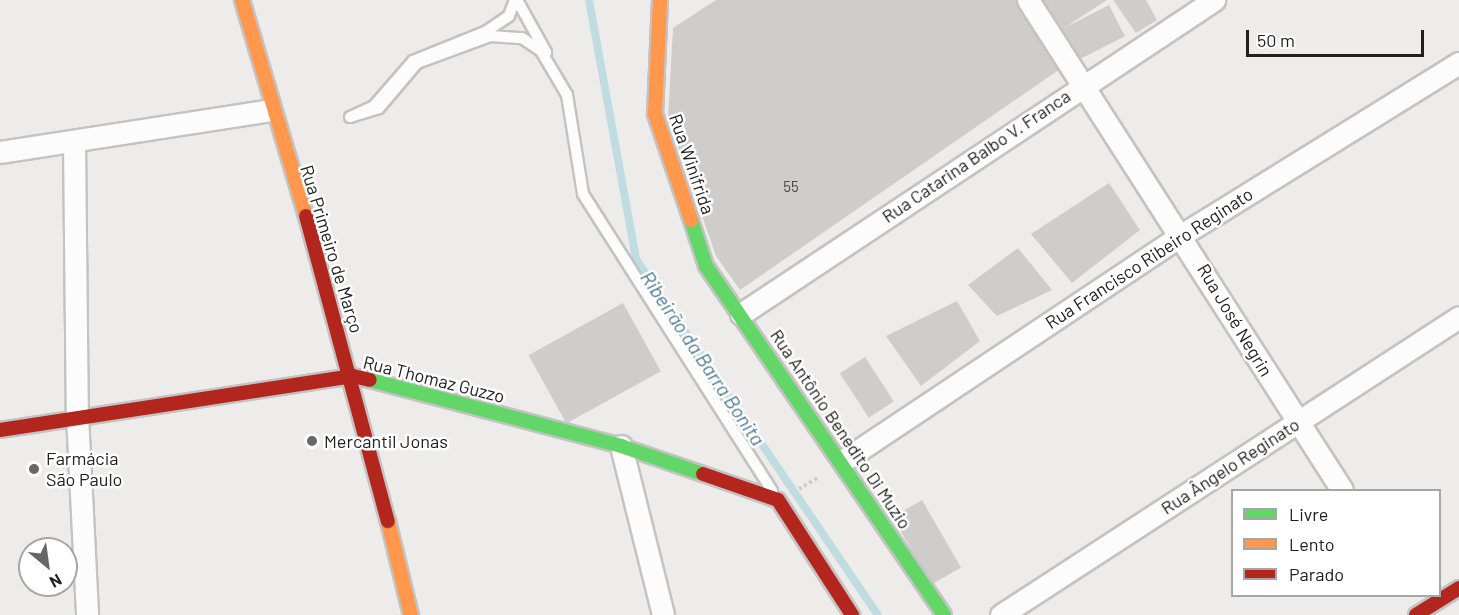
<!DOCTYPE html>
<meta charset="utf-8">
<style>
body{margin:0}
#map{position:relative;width:1459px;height:615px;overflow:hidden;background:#eeecea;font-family:Barlow,sans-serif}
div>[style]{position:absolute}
.stream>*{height:8px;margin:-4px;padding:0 4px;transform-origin:4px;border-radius:4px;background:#bfdde0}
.building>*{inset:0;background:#cfcdcb;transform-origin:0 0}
.path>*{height:4px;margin-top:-2px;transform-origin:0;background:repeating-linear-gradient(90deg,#d6c9c9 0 3px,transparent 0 6px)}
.roads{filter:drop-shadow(2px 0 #c4c3c2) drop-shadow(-2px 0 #c4c3c2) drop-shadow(0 2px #c4c3c2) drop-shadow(0 -2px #c4c3c2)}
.lane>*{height:10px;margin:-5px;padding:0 5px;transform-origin:5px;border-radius:5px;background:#fcfcfc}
.street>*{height:21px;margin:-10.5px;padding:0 10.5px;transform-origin:10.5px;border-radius:10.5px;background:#fcfcfc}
.fast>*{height:14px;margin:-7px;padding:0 7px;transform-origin:7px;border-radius:7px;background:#63d668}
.slow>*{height:14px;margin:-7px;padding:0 7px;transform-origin:7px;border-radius:7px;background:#ff974d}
.jam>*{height:14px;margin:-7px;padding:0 7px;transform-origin:7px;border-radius:7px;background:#b3261e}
.dots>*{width:16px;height:16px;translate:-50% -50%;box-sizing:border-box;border:3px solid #fff;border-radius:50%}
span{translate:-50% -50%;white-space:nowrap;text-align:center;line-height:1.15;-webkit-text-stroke:5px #fff;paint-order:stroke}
.number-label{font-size:15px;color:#4c4b4b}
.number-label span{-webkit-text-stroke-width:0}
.street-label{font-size:18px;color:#202020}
.poi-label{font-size:18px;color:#202020}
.left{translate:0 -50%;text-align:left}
.water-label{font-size:20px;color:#487894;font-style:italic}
.legend{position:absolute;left:1231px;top:489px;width:210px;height:108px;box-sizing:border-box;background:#fff;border:2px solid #a6a6a6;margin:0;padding:8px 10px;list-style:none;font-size:18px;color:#202020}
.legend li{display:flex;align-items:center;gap:12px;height:30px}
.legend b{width:30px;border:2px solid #a6a6a6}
.north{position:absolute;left:18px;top:537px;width:60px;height:60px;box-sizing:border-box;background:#fff;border:2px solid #a6a6a6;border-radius:50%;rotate:151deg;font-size:16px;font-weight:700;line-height:24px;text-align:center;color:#202020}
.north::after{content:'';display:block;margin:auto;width:21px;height:27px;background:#686767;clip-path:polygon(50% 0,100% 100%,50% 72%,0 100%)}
.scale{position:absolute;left:1246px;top:30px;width:178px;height:27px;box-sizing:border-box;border:3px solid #202020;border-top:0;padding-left:8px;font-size:18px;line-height:21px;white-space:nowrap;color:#202020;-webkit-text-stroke:4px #fff;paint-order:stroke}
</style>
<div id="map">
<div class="stream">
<i style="left:589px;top:0;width:263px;rotate:79.7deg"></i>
<i style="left:636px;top:259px;width:430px;rotate:55.8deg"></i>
</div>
<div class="building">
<i style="clip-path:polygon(716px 0,1017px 0,1063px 67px,740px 290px,716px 256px,668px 118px,673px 28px)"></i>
<i style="clip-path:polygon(1035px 0,1107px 0,1055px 34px)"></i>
<i style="clip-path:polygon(1113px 0,1146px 0,1157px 20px,1136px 33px)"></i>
<i style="left:1109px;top:5px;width:35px;height:62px;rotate:63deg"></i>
<i style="clip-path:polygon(1109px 183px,1140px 230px,1072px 283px,1031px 234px)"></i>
<i style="clip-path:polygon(1018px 248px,1052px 290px,997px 316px,968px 285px)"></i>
<i style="clip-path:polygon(957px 301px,980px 341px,921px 386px,886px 336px)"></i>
<i style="left:623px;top:303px;width:78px;height:108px;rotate:61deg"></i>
<i style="left:865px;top:357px;width:53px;height:30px;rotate:57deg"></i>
<i style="left:922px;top:500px;width:78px;height:34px;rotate:60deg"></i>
</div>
<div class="path">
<i style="left:799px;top:489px;width:23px;rotate:-31deg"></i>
</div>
<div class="roads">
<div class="lane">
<i style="left:515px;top:0;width:17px;rotate:111deg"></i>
<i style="left:509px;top:16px;width:29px;rotate:146deg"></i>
<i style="left:485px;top:32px;width:78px;rotate:158.1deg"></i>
<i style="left:413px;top:61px;width:60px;rotate:130.9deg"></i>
<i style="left:374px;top:106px;width:26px;rotate:155deg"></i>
<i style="left:350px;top:117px;width:30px;rotate:-17deg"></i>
<i style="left:379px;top:108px;width:59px;rotate:-49.8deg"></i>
<i style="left:417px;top:63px;width:78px;rotate:-20.3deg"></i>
<i style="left:490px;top:36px;width:32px;rotate:4deg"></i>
<i style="left:522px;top:38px;width:23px;rotate:34deg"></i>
<i style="left:541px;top:51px;width:51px;rotate:59.4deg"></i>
<i style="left:567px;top:95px;width:100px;rotate:80.8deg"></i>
<i style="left:583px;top:194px;width:352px;rotate:57.5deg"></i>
<i style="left:517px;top:0;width:60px;rotate:60.9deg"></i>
</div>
<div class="street">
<i style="left:1028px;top:0;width:582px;rotate:57.35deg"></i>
<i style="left:74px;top:141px;width:274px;rotate:89.4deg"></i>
<i style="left:77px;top:415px;width:200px;rotate:87.1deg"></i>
<i style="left:0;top:152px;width:273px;rotate:-8.8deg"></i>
<i style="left:741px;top:314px;width:568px;rotate:-33.58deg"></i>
<i style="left:621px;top:446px;width:174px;rotate:76deg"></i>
<i style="left:844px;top:460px;width:407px;rotate:-33.7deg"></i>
<i style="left:1183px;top:234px;width:325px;rotate:-31.8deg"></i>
<i style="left:1001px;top:615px;width:546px;rotate:-33.05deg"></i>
</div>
<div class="fast">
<i style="left:691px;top:220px;width:48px;rotate:71.9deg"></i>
<i style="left:706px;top:266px;width:422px;rotate:55.7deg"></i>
<i style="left:370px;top:380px;width:260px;rotate:14.7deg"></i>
<i style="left:621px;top:446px;width:87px;rotate:18.9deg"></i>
</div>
<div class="slow">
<i style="left:242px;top:0;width:225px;rotate:73.5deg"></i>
<i style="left:660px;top:0;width:114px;rotate:92.5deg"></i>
<i style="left:655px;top:114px;width:112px;rotate:71.2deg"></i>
<i style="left:388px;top:521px;width:97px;rotate:76.3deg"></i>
</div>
<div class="jam">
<i style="left:306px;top:216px;width:316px;rotate:75deg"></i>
<i style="left:0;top:430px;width:357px;rotate:-8.7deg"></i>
<i style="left:353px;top:376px;width:17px;rotate:13deg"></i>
<i style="left:703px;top:474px;width:79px;rotate:19.1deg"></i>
<i style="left:778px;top:500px;width:137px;rotate:57.2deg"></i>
<i style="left:1416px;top:615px;width:51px;rotate:-32.1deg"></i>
</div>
</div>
<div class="dots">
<i style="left:312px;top:441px;background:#686767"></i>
<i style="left:34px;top:469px;background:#686767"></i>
</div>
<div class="number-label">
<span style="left:791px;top:187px">55</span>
</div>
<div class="street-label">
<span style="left:976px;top:156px;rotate:-34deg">Rua Catarina Balbo V. Franca</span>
<span style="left:692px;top:164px;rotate:71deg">Rua Winifrida</span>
<span style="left:332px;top:249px;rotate:73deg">Rua Primeiro de Março</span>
<span style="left:1149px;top:258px;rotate:-33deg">Rua Francisco Ribeiro Reginato</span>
<span style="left:1235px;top:320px;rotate:59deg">Rua José Negrin</span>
<span style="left:434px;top:379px;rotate:14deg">Rua Thomaz Guzzo</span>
<span style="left:841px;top:429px;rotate:56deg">Rua Antônio Benedito Di Muzio</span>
<span style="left:1230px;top:466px;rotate:-33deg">Rua Ângelo Reginato</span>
</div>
<div class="poi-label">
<span class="left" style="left:324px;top:441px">Mercantil Jonas</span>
<span class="left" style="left:46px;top:469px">Farmácia<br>São Paulo</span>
</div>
<div class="water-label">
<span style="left:703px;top:358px;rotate:56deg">Ribeirão da Barra Bonita</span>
</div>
<ul class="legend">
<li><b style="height:8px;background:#63d668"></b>Livre</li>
<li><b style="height:8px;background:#ff974d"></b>Lento</li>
<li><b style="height:8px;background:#b3261e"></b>Parado</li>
</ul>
<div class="north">N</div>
<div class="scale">50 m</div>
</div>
